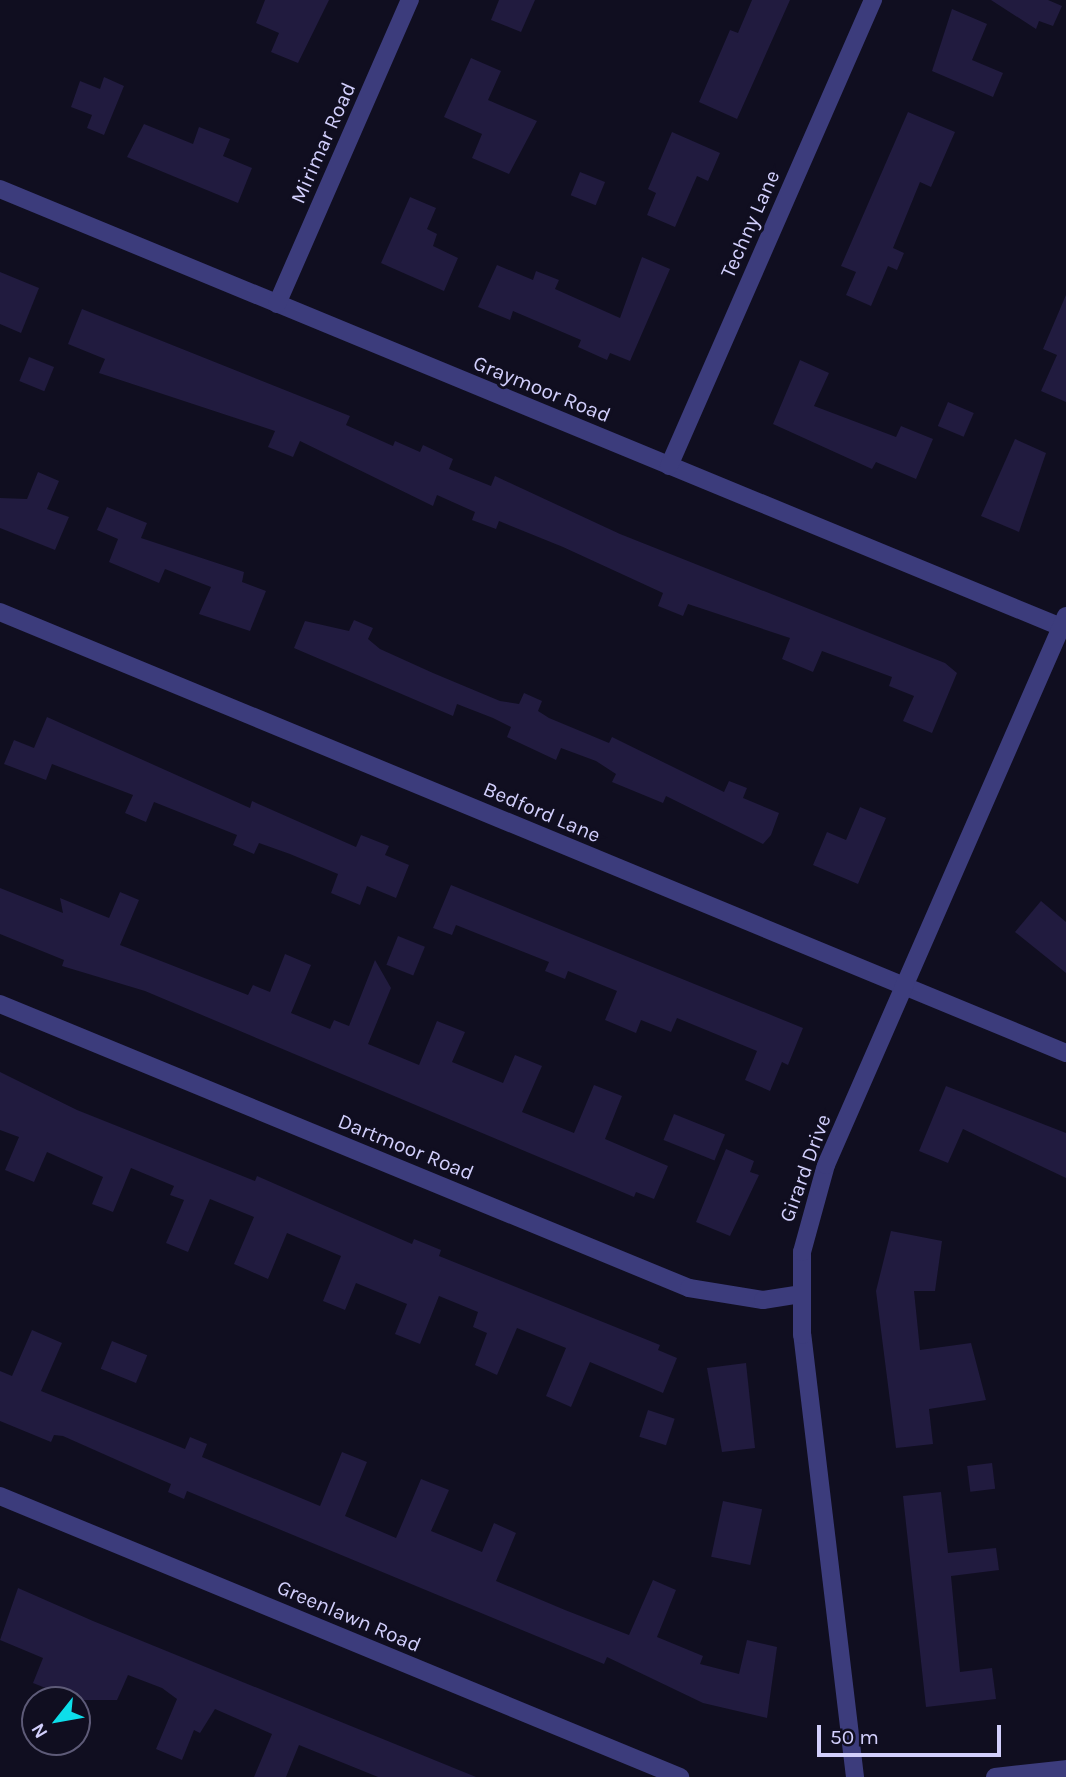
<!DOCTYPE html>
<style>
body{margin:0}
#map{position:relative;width:1066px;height:1777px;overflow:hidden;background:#100e20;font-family:Karla,sans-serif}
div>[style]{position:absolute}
.building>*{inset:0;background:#211b3f;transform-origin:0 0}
.minor>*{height:18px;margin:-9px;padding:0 9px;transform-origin:9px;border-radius:9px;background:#3c3c7c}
span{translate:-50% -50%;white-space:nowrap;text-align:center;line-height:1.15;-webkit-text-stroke:6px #100e20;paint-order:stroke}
.street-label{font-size:21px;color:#d2cffc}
.north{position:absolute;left:21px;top:1686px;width:70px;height:70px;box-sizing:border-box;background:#100e20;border:2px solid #5e5b78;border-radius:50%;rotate:239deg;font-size:19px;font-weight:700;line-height:28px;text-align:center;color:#d2cffc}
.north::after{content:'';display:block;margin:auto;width:24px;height:32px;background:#0ddeea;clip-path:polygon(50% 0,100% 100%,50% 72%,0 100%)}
.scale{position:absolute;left:817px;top:1725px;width:184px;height:32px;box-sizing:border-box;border:4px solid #d2cffc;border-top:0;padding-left:9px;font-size:21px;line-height:24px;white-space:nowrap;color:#d2cffc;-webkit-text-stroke:5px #100e20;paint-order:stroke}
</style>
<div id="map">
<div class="building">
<i style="clip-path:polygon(265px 0,329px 0,298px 63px,271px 52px,279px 33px,256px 23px)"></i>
<i style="clip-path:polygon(499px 0,535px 0,521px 32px,491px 20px)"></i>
<i style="clip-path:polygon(752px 0,790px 0,737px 119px,699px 102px,730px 30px,738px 33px)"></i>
<i style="clip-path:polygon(991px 0,1048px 0,1062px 6px,1053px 26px,1039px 21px,1036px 29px)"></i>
<i style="clip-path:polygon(952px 9px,987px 24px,972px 60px,1003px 73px,993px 97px,932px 71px)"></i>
<i style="clip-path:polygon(471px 58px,501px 71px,488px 100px,537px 121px,509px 174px,472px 158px,482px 134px,444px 117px)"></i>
<i style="clip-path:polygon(104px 77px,124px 86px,104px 135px,87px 128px,92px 115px,71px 107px,80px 81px,100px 89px)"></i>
<i style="clip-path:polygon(908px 112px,955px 132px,931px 187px,920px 182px,893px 248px,904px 253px,897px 270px,888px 266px,871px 306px,846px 295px,856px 272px,841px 266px)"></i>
<i style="clip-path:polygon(144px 124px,193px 144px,199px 127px,230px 139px,223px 156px,252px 168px,238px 203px,127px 157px)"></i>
<i style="clip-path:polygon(672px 132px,720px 153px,708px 181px,697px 176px,675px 227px,647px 215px,656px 193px,648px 189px)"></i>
<i style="left:580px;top:172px;width:27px;height:25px;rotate:22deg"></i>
<i style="clip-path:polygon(410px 197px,436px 208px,427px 229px,437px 234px,433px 246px,458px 258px,444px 291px,381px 263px)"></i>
<i style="clip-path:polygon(642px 257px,670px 269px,630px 361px,610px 353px,607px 360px,578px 347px,581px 340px,513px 311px,510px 320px,478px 307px,497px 265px,533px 280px,536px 271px,559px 280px,555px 289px,620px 318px)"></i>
<i style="clip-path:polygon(0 272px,39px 288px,21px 333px,0 324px)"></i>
<i style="clip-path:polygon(1066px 295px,1066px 402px,1041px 391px,1057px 355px,1043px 349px)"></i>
<i style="clip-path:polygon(82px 309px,350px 416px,346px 425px,393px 446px,395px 441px,420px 452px,423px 445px,453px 459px,449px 469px,491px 486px,495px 476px,620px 534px,945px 663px,957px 673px,932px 733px,903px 721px,914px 696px,889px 686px,892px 677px,822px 651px,813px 672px,782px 659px,790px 638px,688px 604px,683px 616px,658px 606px,663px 593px,563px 547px,499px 521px,496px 529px,472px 520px,475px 512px,437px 495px,433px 506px,300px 441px,293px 457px,268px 447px,275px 431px,99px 373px,105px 359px,68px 344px)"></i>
<i style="left:29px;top:357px;width:27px;height:26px;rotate:22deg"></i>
<i style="clip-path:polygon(800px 360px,829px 373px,814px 406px,896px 437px,901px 426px,933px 439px,916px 479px,876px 462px,872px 469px,773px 424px)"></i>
<i style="left:948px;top:402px;width:28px;height:26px;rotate:23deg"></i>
<i style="clip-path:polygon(1015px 439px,1046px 453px,1019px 532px,981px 516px)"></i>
<i style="clip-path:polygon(38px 472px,59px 481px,47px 509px,69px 517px,55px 550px,0 528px,0 498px,27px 499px)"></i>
<i style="clip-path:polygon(107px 507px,147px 523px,141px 538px,244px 572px,242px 582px,266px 591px,250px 631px,199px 614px,211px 587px,165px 569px,159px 583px,109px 562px,118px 539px,97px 530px)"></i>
<i style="clip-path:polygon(354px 620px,373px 628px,368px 639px,380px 649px,433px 673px,500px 701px,519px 704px,524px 693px,542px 701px,538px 711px,549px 718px,609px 743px,612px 737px,724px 792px,729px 781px,747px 788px,743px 798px,779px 813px,771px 835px,763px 844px,666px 796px,663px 803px,612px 782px,616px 774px,596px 761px,561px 748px,556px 760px,507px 737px,511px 727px,493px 718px,457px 704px,453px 716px,294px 648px,305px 621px,349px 631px)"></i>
<i style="clip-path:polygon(47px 717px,250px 808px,252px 801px,356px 847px,361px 835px,389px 846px,385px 855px,409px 865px,396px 898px,367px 886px,360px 905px,331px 893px,338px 874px,290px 854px,259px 843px,254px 854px,233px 845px,237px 835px,154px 802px,146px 822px,125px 813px,133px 795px,52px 764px,46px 780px,4px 764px,14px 740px,34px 748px)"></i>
<i style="clip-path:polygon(860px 807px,886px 818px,858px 884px,813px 865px,827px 832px,846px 840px)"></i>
<i style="clip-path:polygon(451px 885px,803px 1028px,788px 1065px,782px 1062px,770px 1091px,745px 1080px,757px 1051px,677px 1018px,671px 1032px,641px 1020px,636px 1033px,605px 1020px,617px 991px,568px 971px,565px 979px,545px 971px,549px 962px,456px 925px,452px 935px,433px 928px)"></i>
<i style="clip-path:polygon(0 888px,63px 913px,60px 898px,109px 918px,120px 892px,139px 900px,120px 945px,248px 995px,253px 985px,270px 992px,285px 954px,311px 965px,291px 1013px,330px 1029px,334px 1020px,349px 1026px,375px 960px,391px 988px,368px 1044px,419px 1065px,437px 1021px,465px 1032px,452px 1062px,503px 1083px,515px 1055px,542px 1066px,522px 1112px,574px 1133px,594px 1085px,622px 1096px,605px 1139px,668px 1166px,654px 1199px,636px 1192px,634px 1197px,145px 991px,62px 966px,64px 960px,0 934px)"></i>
<i style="clip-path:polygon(1041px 901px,1066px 922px,1066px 973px,1015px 932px)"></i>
<i style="left:398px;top:936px;width:29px;height:31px;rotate:22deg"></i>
<i style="clip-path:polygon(0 1072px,77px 1110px,255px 1181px,257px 1176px,412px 1244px,414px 1239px,441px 1250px,439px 1256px,660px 1345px,658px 1350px,677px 1358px,663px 1393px,590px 1362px,571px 1407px,546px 1396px,566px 1348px,517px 1328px,497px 1375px,475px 1365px,487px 1333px,473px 1327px,478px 1312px,439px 1296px,420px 1344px,395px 1334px,407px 1304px,356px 1283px,345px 1310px,323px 1301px,341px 1256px,287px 1233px,268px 1279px,234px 1264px,254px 1217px,210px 1199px,188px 1252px,166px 1243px,184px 1200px,170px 1195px,174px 1186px,131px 1168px,113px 1212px,92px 1204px,103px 1177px,47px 1152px,34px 1182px,5px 1170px,19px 1137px,0 1130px)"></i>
<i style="clip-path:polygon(946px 1086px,1066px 1133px,1066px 1178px,963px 1129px,948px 1163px,919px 1151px)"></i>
<i style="left:674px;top:1114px;width:55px;height:28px;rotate:22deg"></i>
<i style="clip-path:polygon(726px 1149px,754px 1161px,750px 1172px,759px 1175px,730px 1236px,696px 1222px)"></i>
<i style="clip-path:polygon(891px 1231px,942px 1241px,935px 1291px,914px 1291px,920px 1350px,971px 1343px,986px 1400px,929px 1409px,933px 1444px,896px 1448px,876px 1291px)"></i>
<i style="clip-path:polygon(32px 1330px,62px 1343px,41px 1391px,185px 1449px,190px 1437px,207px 1444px,202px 1457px,320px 1506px,342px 1452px,367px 1462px,345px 1516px,396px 1538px,421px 1479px,449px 1490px,431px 1531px,482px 1552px,494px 1523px,516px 1533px,496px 1581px,565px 1610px,629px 1635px,653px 1580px,676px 1590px,657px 1637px,703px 1656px,700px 1664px,739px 1674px,747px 1640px,777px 1647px,767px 1718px,703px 1703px,607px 1657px,604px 1664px,187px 1491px,184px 1499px,168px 1492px,171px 1484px,63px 1436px,54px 1435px,51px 1442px,0 1421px,0 1371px,12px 1376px)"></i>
<i style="left:112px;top:1341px;width:38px;height:30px;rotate:22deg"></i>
<i style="clip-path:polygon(746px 1363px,755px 1448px,722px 1452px,707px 1368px)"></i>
<i style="left:648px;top:1410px;width:28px;height:28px;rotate:18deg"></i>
<i style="left:992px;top:1463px;width:26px;height:25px;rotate:83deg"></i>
<i style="clip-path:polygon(941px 1492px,948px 1553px,996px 1548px,999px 1570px,951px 1576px,960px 1672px,992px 1668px,996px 1699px,926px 1707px,903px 1496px)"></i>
<i style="left:723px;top:1501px;width:40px;height:57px;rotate:12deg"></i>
<i style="clip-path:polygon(18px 1588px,93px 1621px,476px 1777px,378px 1777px,299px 1745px,286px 1777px,254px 1777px,272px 1734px,215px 1709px,200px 1733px,194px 1730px,182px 1760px,156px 1749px,177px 1699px,162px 1688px,128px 1675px,117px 1700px,43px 1700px,48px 1689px,33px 1683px,43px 1658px,0 1640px)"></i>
</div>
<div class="minor">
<i style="left:0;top:189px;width:1153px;rotate:22.43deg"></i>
<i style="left:277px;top:304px;width:332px;rotate:-66.4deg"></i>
<i style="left:669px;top:466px;width:509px;rotate:-66.36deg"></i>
<i style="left:0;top:612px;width:1154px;rotate:22.47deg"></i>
<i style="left:0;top:1004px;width:745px;rotate:22.4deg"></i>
<i style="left:689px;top:1288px;width:75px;rotate:9.2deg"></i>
<i style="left:763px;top:1300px;width:38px;rotate:-9deg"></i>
<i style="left:0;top:1496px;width:736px;rotate:22.45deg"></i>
<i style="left:855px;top:1777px;width:445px;rotate:-96.8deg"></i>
<i style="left:802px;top:1335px;width:83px;rotate:-90deg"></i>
<i style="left:802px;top:1252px;width:90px;rotate:-74.6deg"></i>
<i style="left:826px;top:1165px;width:599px;rotate:-66.39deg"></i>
<i style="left:995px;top:1777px;width:71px;rotate:-6.4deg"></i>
</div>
<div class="street-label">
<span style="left:323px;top:143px;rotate:-66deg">Mirimar Road</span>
<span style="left:750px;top:224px;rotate:-66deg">Techny Lane</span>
<span style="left:542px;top:389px;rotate:22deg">Graymoor Road</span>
<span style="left:542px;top:812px;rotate:23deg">Bedford Lane</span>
<span style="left:406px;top:1147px;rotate:22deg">Dartmoor Road</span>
<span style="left:805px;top:1168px;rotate:-70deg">Girard Drive</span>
<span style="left:349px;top:1616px;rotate:23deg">Greenlawn Road</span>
</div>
<div class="north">N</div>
<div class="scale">50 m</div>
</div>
